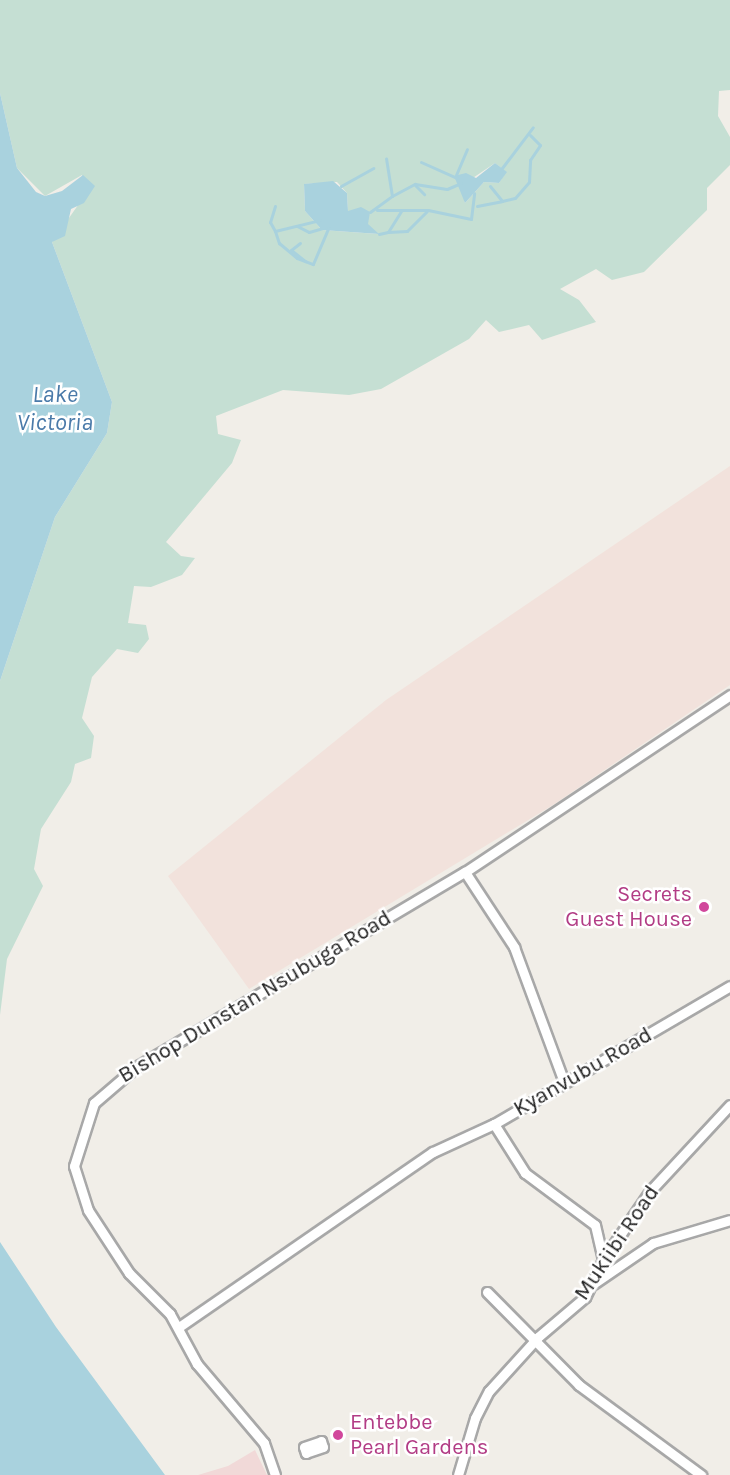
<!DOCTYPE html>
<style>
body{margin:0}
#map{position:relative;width:730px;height:1475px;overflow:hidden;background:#f1eee8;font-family:Karla,sans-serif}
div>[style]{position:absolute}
.commercial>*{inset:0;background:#f1d9d8}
.military>*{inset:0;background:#f2e2dc}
.wetland>*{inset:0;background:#c5dfd3}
.water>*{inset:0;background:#a9d2de}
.stream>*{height:3px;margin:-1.5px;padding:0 1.5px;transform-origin:1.5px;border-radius:1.5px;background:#a9d2de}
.roads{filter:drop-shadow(2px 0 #a8a8a8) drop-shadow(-2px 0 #a8a8a8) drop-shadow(0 2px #a8a8a8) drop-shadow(0 -2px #a8a8a8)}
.minor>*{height:9px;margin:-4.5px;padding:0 4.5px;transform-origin:4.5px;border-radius:4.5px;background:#fff}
.dots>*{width:16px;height:16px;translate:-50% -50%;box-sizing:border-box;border:3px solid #fff;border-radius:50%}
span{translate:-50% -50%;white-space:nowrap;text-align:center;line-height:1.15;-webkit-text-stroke:5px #fff;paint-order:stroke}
.hotel-label{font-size:22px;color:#b23c85}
.right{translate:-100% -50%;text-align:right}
.left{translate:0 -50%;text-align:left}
.street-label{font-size:22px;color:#212121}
.water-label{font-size:24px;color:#4a7aa9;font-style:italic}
</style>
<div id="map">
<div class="commercial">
<i style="clip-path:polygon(255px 1450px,267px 1475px,198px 1475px,228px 1466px)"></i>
</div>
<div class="military">
<i style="clip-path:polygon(730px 466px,730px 685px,553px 805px,249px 989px,168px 876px,386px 700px)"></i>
</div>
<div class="wetland">
<i style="clip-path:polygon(evenodd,0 0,730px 0,730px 90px,719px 91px,718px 116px,730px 137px,730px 165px,707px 188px,707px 210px,644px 272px,612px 280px,596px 269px,560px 289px,579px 300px,596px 322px,542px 340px,529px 325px,499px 332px,486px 320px,469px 339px,381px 389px,349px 395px,283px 390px,216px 416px,218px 434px,241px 440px,232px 463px,166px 542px,181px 556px,195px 558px,182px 575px,151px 587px,134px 586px,128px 623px,146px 625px,149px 639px,138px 653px,117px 649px,92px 677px,82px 718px,94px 736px,91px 758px,75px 764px,71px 782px,41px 829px,34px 869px,43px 886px,7px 959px,0 1015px,0 681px,55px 517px,107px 433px,112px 402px,52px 242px,88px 191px,82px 175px,45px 196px,17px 168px,0 93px,0 0,495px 163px,506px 172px,499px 183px,484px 182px,465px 203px,461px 186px,495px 163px,0 0,337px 182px,347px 193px,348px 211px,378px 234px,322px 230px,305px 211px,304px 184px,337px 182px)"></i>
</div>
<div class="water">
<i style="clip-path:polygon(0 93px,17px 168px,36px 192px,45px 196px,62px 191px,83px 175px,95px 186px,84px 203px,71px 209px,65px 236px,52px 242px,112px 402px,107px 433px,55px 517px,0 681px)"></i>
<i style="clip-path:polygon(495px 163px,507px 172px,499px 183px,484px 182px,465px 203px,454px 176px,466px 173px,476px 178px)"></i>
<i style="clip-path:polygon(333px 181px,347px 193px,348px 211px,361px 207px,370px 212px,368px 224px,379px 234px,322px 230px,305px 211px,304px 184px)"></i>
<i style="clip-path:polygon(0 1242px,56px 1327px,165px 1475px,0 1475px)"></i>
</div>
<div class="stream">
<i style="left:421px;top:162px;width:39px;rotate:24deg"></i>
<i style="left:502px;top:168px;width:51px;rotate:-52.9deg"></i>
<i style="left:456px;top:175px;width:28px;rotate:-67deg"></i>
<i style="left:415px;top:185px;width:13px;rotate:45deg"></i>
<i style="left:341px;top:186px;width:37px;rotate:-29deg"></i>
<i style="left:490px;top:186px;width:19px;rotate:51deg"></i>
<i style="left:502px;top:201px;width:13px;rotate:-13deg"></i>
<i style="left:515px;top:198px;width:21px;rotate:-49deg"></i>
<i style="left:529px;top:182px;width:22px;rotate:-87deg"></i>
<i style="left:530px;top:160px;width:18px;rotate:-56deg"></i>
<i style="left:540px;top:145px;width:14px;rotate:-135deg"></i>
<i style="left:392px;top:196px;width:26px;rotate:-28deg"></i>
<i style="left:415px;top:184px;width:32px;rotate:9deg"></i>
<i style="left:447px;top:189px;width:15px;rotate:-23deg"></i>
<i style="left:275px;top:206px;width:17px;rotate:107deg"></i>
<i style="left:270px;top:222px;width:10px;rotate:61deg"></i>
<i style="left:275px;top:231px;width:46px;rotate:-13.7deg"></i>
<i style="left:477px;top:206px;width:25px;rotate:-11deg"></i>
<i style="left:377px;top:210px;width:51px"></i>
<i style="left:428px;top:210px;width:44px;rotate:11.8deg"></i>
<i style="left:471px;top:219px;width:26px;rotate:-83deg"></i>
<i style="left:370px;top:212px;width:27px;rotate:-36deg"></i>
<i style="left:392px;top:196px;width:38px;rotate:-99deg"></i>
<i style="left:297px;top:226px;width:13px;rotate:27deg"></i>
<i style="left:309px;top:232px;width:15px;rotate:-16deg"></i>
<i style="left:275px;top:231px;width:13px;rotate:72deg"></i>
<i style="left:279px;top:243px;width:23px;rotate:40deg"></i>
<i style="left:297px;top:258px;width:17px;rotate:21deg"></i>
<i style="left:313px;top:264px;width:39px;rotate:-67deg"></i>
<i style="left:388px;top:232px;width:19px;rotate:-3deg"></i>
<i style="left:407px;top:231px;width:28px;rotate:-45deg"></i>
<i style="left:379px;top:234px;width:9px;rotate:-13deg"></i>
<i style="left:388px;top:232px;width:25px;rotate:-58deg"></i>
<i style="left:300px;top:243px;width:11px;rotate:142deg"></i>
<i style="left:291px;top:250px;width:18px;rotate:38deg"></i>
</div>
<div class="roads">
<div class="minor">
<i style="left:465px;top:872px;width:90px;rotate:56.8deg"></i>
<i style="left:514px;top:947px;width:144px;rotate:69.7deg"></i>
<i style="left:494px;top:1124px;width:58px;rotate:57.7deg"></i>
<i style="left:525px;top:1173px;width:87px;rotate:36.6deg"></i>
<i style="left:595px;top:1225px;width:36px;rotate:77deg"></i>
<i style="left:593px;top:1284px;width:73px;rotate:-34.3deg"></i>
<i style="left:653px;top:1243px;width:80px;rotate:-16.6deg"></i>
<i style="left:487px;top:1292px;width:131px;rotate:45.3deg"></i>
<i style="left:579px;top:1385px;width:152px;rotate:36.4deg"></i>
<i style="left:179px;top:1327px;width:308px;rotate:-34.6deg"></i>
<i style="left:433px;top:1152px;width:67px;rotate:-24.7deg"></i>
<i style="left:494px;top:1124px;width:273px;rotate:-30.3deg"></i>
<i style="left:321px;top:1441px;width:6px;rotate:72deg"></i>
<i style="left:323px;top:1447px;width:18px;rotate:161deg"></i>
<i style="left:306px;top:1453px;width:6px;rotate:-108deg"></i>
<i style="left:304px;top:1447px;width:18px;rotate:-19deg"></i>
<i style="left:275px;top:1475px;width:34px;rotate:-109deg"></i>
<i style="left:264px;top:1443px;width:104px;rotate:-130.3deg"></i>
<i style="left:197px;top:1364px;width:57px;rotate:-118.4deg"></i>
<i style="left:170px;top:1314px;width:58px;rotate:-135deg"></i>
<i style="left:129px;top:1273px;width:75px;rotate:-123.1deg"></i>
<i style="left:88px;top:1210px;width:46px;rotate:-107.7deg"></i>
<i style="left:74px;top:1166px;width:66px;rotate:-72.4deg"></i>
<i style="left:94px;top:1103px;width:55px;rotate:-40.6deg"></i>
<i style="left:136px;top:1067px;width:382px;rotate:-30.7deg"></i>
<i style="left:465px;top:872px;width:319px;rotate:-33.7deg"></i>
<i style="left:458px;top:1475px;width:59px;rotate:-73.4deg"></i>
<i style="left:475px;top:1418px;width:30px;rotate:-63deg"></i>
<i style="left:489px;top:1391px;width:73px;rotate:-47.8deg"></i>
<i style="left:538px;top:1337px;width:62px;rotate:-40.4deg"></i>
<i style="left:585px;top:1297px;width:41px;rotate:-64.1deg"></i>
<i style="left:603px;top:1260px;width:85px;rotate:-55.6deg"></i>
<i style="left:651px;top:1190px;width:116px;rotate:-47.1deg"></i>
</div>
</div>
<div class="dots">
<i style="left:704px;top:907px;background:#d1479c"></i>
<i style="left:338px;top:1435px;background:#d1479c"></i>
</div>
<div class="hotel-label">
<span class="right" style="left:692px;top:907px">Secrets<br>Guest House</span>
<span class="left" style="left:350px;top:1435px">Entebbe<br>Pearl Gardens</span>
</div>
<div class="street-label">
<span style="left:255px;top:997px;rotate:-31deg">Bishop Dunstan Nsubuga Road</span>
<span style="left:583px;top:1072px;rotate:-30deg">Kyanvubu Road</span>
<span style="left:617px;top:1243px;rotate:-56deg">Mukiibi Road</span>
</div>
<div class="water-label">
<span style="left:55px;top:409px">Lake<br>Victoria</span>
</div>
</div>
